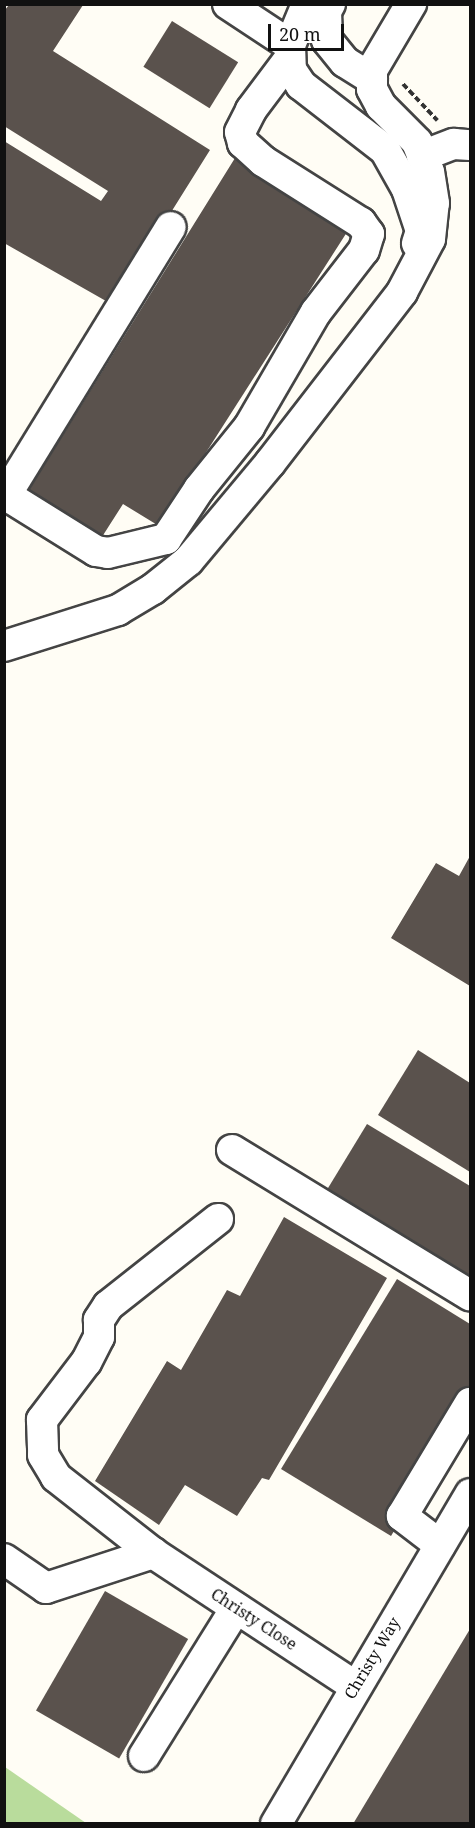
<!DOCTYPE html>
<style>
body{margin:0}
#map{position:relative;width:475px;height:1828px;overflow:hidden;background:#fffdf5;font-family:"Noto Serif",serif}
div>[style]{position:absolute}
.forest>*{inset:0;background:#b9dc9c}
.building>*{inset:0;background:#5a524d;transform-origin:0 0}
.path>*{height:4px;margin-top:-2px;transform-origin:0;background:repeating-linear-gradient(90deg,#333 0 6px,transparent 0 9px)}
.roads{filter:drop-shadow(2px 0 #444) drop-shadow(-2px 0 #444) drop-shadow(0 2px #444) drop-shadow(0 -2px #444)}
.minor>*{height:30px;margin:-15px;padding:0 15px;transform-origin:15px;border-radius:15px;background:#fff}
span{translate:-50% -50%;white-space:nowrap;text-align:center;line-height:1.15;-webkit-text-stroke:6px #fff;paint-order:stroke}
.street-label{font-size:16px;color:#111}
.frame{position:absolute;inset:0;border:6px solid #111;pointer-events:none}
.scale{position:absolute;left:268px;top:24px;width:76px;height:27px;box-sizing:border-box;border:3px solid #111;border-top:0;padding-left:8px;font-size:18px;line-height:21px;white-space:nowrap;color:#111;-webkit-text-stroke:4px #fff;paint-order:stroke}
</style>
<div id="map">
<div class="forest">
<i style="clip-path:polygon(4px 1767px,5px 1767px,86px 1823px,5px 1823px)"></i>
</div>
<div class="building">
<i style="clip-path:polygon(9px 5px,83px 5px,53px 51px,210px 150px,113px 305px,4px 243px,4px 141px,101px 201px,108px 191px,4px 126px,4px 11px)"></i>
<i style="left:172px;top:21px;width:78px;height:54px;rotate:32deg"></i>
<i style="clip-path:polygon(235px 158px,349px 229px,159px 526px,123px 504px,100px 540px,28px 491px)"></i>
<i style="clip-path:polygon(470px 856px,470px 986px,391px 938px,436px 863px,459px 876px)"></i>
<i style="clip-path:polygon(418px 1050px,470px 1083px,470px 1172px,378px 1115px)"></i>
<i style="clip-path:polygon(367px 1124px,470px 1186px,470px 1280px,325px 1193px)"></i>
<i style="clip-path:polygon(284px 1217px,387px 1278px,269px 1480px,262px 1478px,237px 1516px,185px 1485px,159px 1525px,95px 1481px,167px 1361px,181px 1370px,227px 1290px,240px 1296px)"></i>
<i style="clip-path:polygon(397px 1279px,470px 1324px,470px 1405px,391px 1536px,281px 1469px)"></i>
<i style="left:105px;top:1591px;width:96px;height:138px;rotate:30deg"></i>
<i style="clip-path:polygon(470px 1629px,470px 1824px,353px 1824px)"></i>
</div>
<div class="path">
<i style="left:403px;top:84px;width:50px;rotate:46.6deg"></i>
</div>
<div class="roads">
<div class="minor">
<i style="left:228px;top:4px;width:74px;rotate:33.5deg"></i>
<i style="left:307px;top:4px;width:44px;rotate:112.5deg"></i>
<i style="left:290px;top:45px;width:25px;rotate:88deg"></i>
<i style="left:291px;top:70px;width:18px;rotate:56deg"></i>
<i style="left:301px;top:85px;width:106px;rotate:37.7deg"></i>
<i style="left:385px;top:150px;width:45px;rotate:60.6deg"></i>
<i style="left:407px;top:189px;width:44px;rotate:71.6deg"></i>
<i style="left:421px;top:231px;width:13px;rotate:108deg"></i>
<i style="left:330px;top:4px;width:8px;rotate:120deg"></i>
<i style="left:326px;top:11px;width:29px;rotate:88deg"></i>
<i style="left:327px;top:40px;width:28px;rotate:51deg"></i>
<i style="left:345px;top:62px;width:32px;rotate:32deg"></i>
<i style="left:422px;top:156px;width:34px;rotate:-21deg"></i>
<i style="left:454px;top:144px;width:16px;rotate:4deg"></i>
<i style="left:6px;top:495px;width:106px;rotate:31.9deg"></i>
<i style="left:96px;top:551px;width:12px;rotate:9deg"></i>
<i style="left:108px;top:553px;width:60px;rotate:-13.6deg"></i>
<i style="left:166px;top:539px;width:60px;rotate:-56.6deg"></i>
<i style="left:199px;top:489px;width:80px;rotate:-51.1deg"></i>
<i style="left:249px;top:427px;width:133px;rotate:-59.8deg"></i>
<i style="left:316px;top:312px;width:78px;rotate:-52.3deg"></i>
<i style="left:364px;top:250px;width:17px;rotate:-73deg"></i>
<i style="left:369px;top:234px;width:14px;rotate:-126deg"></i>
<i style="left:361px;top:223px;width:116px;rotate:-147.7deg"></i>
<i style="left:263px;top:161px;width:27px;rotate:-138deg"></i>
<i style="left:243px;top:143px;width:11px;rotate:-105deg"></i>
<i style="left:240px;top:132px;width:25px;rotate:-63deg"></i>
<i style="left:251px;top:110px;width:65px;rotate:-53.1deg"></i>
<i style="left:4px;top:498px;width:318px;rotate:-58.4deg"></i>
<i style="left:4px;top:646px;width:120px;rotate:-17.5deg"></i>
<i style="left:118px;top:610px;width:41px;rotate:-31deg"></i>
<i style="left:153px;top:589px;width:45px;rotate:-38.7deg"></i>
<i style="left:188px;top:561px;width:128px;rotate:-50.1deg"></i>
<i style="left:270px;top:463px;width:216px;rotate:-52.3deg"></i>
<i style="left:402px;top:292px;width:60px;rotate:-62.2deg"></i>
<i style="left:430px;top:239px;width:36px;rotate:-84deg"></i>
<i style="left:434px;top:203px;width:31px;rotate:-99deg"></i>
<i style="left:429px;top:172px;width:32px;rotate:-112deg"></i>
<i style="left:417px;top:142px;width:51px;rotate:-135deg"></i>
<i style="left:381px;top:106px;width:19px;rotate:-118deg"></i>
<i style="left:372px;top:89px;width:19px;rotate:-90deg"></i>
<i style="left:372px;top:70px;width:77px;rotate:-59.4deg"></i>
<i style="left:232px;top:1150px;width:279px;rotate:31.4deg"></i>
<i style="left:218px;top:1219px;width:140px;rotate:141.7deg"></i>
<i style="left:108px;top:1306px;width:17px;rotate:123deg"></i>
<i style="left:99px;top:1320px;width:17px;rotate:90deg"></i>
<i style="left:99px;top:1337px;width:28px;rotate:117deg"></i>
<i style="left:86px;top:1362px;width:73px;rotate:127.2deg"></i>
<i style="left:42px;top:1420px;width:35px;rotate:88deg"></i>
<i style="left:43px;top:1455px;width:26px;rotate:59deg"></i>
<i style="left:56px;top:1477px;width:123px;rotate:38.1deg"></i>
<i style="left:153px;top:1553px;width:242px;rotate:33.4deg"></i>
<i style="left:440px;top:1545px;width:48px;rotate:-142.7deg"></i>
<i style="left:402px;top:1516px;width:132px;rotate:-59deg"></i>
<i style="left:4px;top:1559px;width:51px;rotate:34.6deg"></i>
<i style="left:46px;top:1588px;width:113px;rotate:-18.1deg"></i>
<i style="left:144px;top:1756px;width:174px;rotate:-58.1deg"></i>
<i style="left:276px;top:1824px;width:383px;rotate:-59.5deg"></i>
</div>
</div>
<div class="street-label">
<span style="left:254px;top:1619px;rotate:33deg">Christy Close</span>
<span style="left:372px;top:1658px;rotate:-59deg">Christy Way</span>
</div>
<div class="frame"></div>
<div class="scale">20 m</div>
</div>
